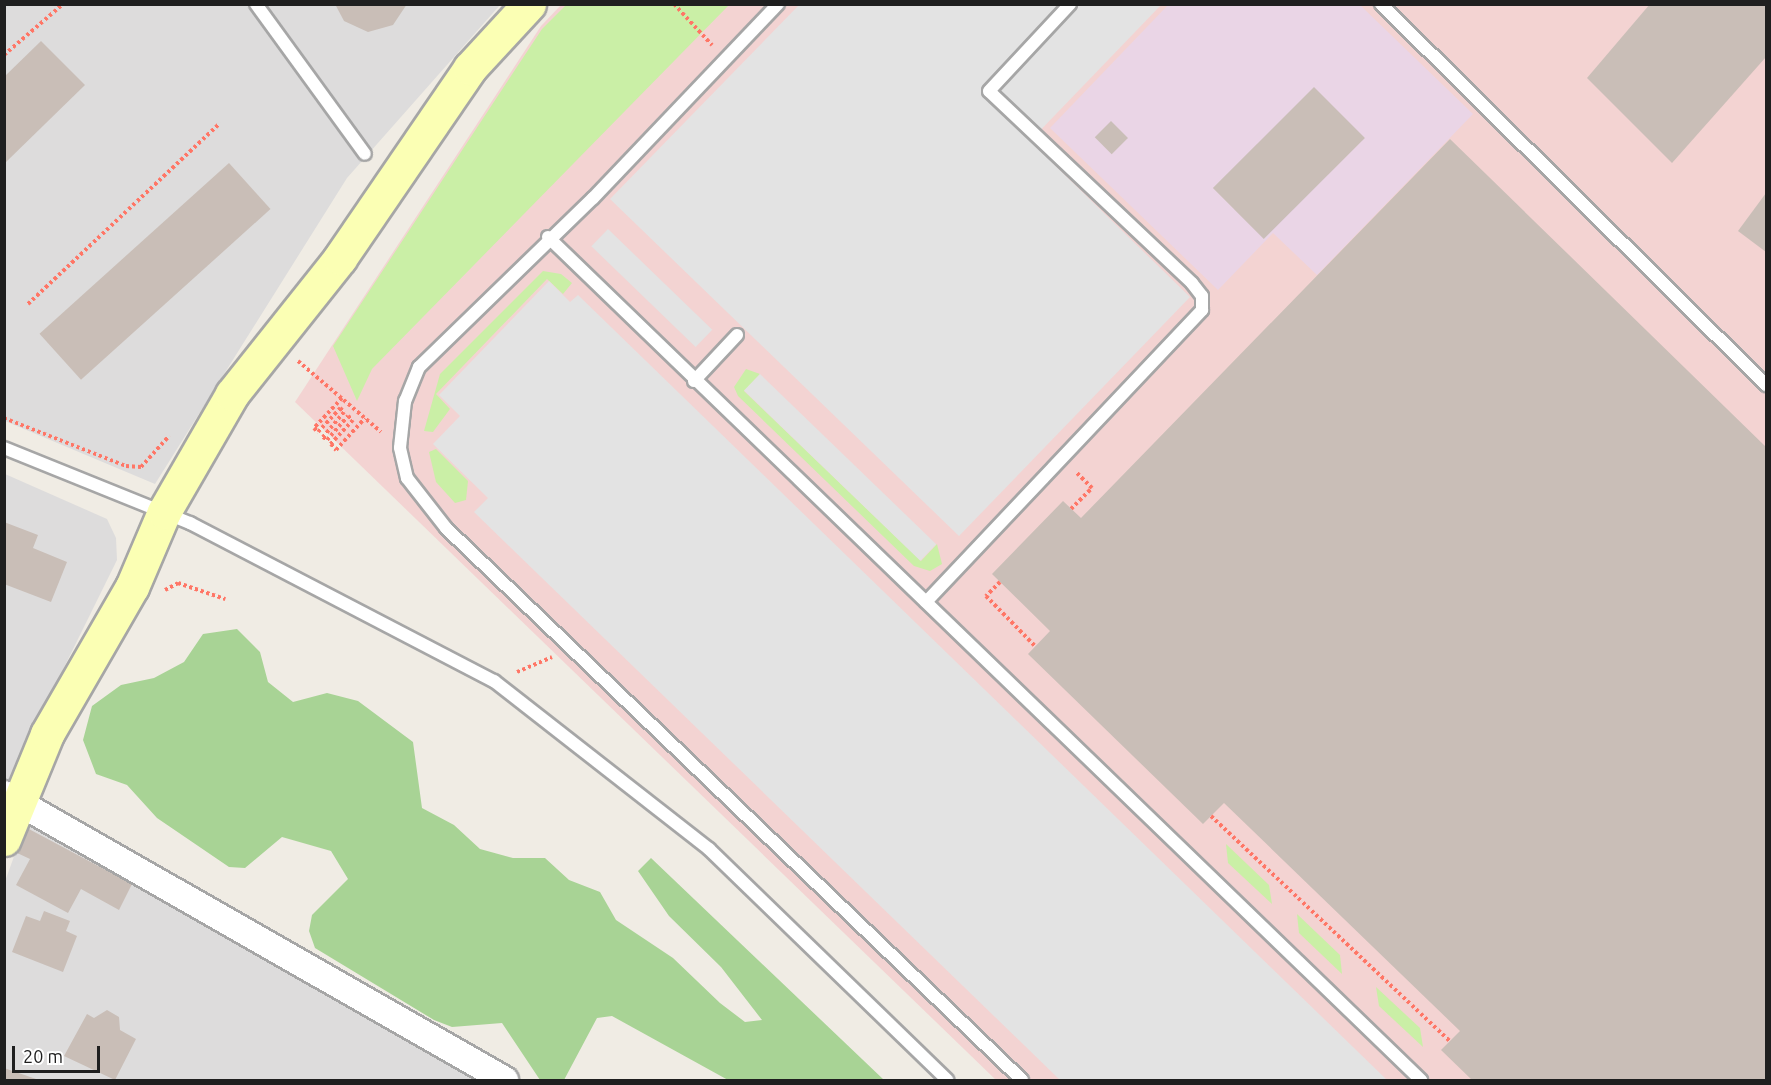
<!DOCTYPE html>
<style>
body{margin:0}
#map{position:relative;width:1771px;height:1085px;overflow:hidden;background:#f0ece4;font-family:Ubuntu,sans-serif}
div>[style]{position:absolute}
.residential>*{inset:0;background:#dddcdc}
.commercial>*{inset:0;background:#f3d3d2}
.industrial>*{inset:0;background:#ead5e6}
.grass>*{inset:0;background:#caefa6}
.forest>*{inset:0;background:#a8d395}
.parking>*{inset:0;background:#e3e3e3;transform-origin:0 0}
.building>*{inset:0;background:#c9beb7;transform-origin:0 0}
.path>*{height:4px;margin-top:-2px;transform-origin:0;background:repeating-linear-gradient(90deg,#ff7666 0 3px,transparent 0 6px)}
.roads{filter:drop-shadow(2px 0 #a6a6a6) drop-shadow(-2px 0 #a6a6a6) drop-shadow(0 2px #a6a6a6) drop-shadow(0 -2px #a6a6a6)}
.lane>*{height:12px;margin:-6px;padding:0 6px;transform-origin:6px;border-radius:6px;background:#fff}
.street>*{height:26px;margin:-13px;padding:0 13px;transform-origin:13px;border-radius:13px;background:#fff}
.secondary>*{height:33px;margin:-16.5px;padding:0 16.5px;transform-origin:16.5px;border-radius:16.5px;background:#fbffb4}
span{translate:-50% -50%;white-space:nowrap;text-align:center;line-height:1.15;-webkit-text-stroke:4.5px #fff;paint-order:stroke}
.frame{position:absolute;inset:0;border:6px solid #1f1f1f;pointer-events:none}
.scale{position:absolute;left:12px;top:1046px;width:88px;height:27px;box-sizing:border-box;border:3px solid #1f1f1f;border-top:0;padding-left:8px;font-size:18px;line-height:21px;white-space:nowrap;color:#1f1f1f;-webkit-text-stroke:4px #fff;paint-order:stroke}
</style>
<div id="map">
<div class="residential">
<i style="clip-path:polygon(4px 5px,500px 5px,347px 178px,155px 484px,5px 421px)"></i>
<i style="clip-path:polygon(5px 474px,107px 519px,116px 538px,117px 560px,5px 787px)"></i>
<i style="clip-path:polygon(28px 818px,482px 1080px,5px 1080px,4px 884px)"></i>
</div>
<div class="commercial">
<i style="clip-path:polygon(561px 5px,1766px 5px,1766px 1080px,996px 1080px,295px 402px,541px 26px)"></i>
</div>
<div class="industrial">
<i style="clip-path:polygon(1169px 4px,1360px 5px,1473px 114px,1317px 275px,1273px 233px,1218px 290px,1050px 128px)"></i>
</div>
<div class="grass">
<i style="clip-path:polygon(566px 5px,729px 5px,372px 369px,357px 401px,333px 346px,542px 29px)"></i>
<i style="clip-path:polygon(543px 271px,561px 274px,572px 283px,563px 294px,547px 279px,436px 394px,450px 409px,433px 432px,424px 431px,440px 374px)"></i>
<i style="clip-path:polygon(746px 369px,760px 374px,744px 391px,921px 561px,937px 544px,942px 564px,930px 571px,914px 566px,738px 396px,734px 387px)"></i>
<i style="clip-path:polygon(436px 449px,468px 481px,466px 500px,455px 503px,436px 482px,429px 452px)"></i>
<i style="clip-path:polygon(1226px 844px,1269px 885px,1272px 904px,1228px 863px)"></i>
<i style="clip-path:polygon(1297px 914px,1340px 955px,1342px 974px,1299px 933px)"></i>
<i style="clip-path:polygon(1376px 987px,1420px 1028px,1423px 1047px,1379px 1006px)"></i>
</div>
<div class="forest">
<i style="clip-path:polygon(237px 629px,260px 652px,268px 682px,293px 702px,327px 693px,358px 701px,413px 742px,422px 808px,454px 825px,480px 849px,513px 858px,545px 858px,569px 880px,600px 892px,616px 920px,673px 958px,720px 1003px,745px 1022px,762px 1020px,721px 967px,669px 916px,638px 871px,651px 858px,884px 1080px,728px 1080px,612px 1016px,597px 1018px,564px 1080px,540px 1080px,502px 1023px,452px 1027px,434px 1020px,315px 948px,309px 931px,312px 915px,348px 879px,331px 851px,282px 837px,245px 868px,229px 867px,157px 818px,127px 785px,96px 774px,83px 740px,92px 706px,121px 685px,154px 678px,184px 662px,203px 634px)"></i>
</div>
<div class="parking">
<i style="clip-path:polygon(799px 5px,1161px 5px,1030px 141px,1190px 297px,959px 536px,610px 199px)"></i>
<i style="left:608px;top:229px;width:145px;height:24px;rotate:44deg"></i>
<i style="clip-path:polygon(549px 281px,570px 302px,578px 295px,1387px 1080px,1060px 1080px,474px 512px,488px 498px,433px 444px,460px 416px,439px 395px)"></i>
<i style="left:760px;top:374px;width:245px;height:23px;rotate:44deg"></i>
</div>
<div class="building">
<i style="clip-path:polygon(335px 4px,407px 4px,393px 25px,368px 32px,344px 21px)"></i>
<i style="clip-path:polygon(1650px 4px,1766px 4px,1766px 57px,1672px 163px,1587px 78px)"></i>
<i style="clip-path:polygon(41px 41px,85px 85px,4px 164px,4px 77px)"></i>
<i style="left:1314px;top:87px;width:72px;height:143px;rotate:45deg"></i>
<i style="left:1111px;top:121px;width:24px;height:23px;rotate:45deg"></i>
<i style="clip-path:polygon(1450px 139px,1766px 447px,1766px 1080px,1472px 1080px,1441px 1050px,1460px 1031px,1224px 803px,1203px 824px,1028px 654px,1050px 631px,992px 574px,1063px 501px,1081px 518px)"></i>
<i style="left:229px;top:163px;width:62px;height:255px;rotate:48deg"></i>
<i style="clip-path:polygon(1766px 193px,1766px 252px,1738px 231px)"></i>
<i style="clip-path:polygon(4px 522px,38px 535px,33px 548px,67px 562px,51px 602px,4px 584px)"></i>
<i style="clip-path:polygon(27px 828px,132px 884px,119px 910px,81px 889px,68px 913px,16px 885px,30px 859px,15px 852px)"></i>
<i style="clip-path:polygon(44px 911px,70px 921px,66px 931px,77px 936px,63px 972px,12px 952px,26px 916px,40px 921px)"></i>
<i style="clip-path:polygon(107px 1010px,119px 1017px,120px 1030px,136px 1039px,115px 1080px,64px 1056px,87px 1014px,94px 1018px)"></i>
<i style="clip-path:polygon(4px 1068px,39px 1080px,4px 1080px)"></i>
</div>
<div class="path">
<i style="left:674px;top:4px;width:56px;rotate:47.2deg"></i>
<i style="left:4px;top:55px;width:78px;rotate:-40.8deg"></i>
<i style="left:28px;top:304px;width:264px;rotate:-43.3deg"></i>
<i style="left:298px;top:361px;width:109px;rotate:40.5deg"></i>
<i style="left:342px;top:398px;width:41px;rotate:133deg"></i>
<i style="left:314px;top:428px;width:6px;rotate:45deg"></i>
<i style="left:318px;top:432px;width:33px;rotate:-47deg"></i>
<i style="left:340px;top:408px;width:6px;rotate:45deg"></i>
<i style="left:344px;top:412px;width:33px;rotate:130deg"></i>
<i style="left:323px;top:437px;width:5px;rotate:37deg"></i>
<i style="left:327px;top:440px;width:32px;rotate:-49deg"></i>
<i style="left:348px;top:416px;width:6px;rotate:39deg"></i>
<i style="left:353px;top:420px;width:33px;rotate:133deg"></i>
<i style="left:331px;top:444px;width:8px;rotate:50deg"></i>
<i style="left:336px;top:450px;width:43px;rotate:-47.8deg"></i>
<i style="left:4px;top:418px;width:131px;rotate:21.5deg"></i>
<i style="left:126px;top:466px;width:15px;rotate:4deg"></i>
<i style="left:141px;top:467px;width:42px;rotate:-47.9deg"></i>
<i style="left:1071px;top:509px;width:30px;rotate:-45deg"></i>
<i style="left:1092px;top:488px;width:23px;rotate:-135deg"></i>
<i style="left:1000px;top:582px;width:20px;rotate:135deg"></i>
<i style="left:986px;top:596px;width:70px;rotate:45.6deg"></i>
<i style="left:165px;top:590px;width:15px;rotate:-28deg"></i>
<i style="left:178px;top:583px;width:50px;rotate:18.8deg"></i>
<i style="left:517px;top:672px;width:38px;rotate:-23deg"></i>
<i style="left:1211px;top:816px;width:328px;rotate:43.3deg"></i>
</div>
<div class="roads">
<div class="lane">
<i style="left:256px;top:4px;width:185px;rotate:54deg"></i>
<i style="left:778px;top:4px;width:268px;rotate:133.6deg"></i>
<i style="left:593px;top:198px;width:243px;rotate:135.8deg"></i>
<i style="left:419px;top:367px;width:37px;rotate:112deg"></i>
<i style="left:405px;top:401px;width:47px;rotate:96.1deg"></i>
<i style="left:400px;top:448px;width:31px;rotate:77deg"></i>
<i style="left:407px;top:478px;width:63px;rotate:52deg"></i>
<i style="left:446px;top:528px;width:798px;rotate:43.78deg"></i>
<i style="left:1381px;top:4px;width:542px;rotate:44.7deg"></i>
<i style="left:548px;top:237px;width:1214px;rotate:44deg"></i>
<i style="left:694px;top:381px;width:63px;rotate:-46.9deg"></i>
<i style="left:4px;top:448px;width:201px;rotate:22deg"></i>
<i style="left:190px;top:523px;width:343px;rotate:27.5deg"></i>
<i style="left:494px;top:681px;width:273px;rotate:38deg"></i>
<i style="left:709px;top:849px;width:332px;rotate:44.1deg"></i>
<i style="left:926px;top:602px;width:402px;rotate:-46.6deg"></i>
<i style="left:1202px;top:310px;width:14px;rotate:-90deg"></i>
<i style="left:1202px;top:296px;width:16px;rotate:-128deg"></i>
<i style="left:1192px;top:283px;width:279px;rotate:-136.6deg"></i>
<i style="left:989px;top:91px;width:119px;rotate:-47deg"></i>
</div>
<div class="street">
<i style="left:4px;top:794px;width:577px;rotate:29.72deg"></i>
</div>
<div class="secondary">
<i style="left:4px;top:839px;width:113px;rotate:-67.7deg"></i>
<i style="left:47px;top:734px;width:170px;rotate:-60deg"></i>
<i style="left:132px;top:587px;width:82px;rotate:-66.9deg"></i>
<i style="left:164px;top:512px;width:136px;rotate:-60deg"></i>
<i style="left:232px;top:394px;width:174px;rotate:-51.5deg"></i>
<i style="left:340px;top:258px;width:230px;rotate:-55.6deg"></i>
<i style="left:470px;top:68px;width:87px;rotate:-47.3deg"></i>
</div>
</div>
<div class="frame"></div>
<div class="scale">20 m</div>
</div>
